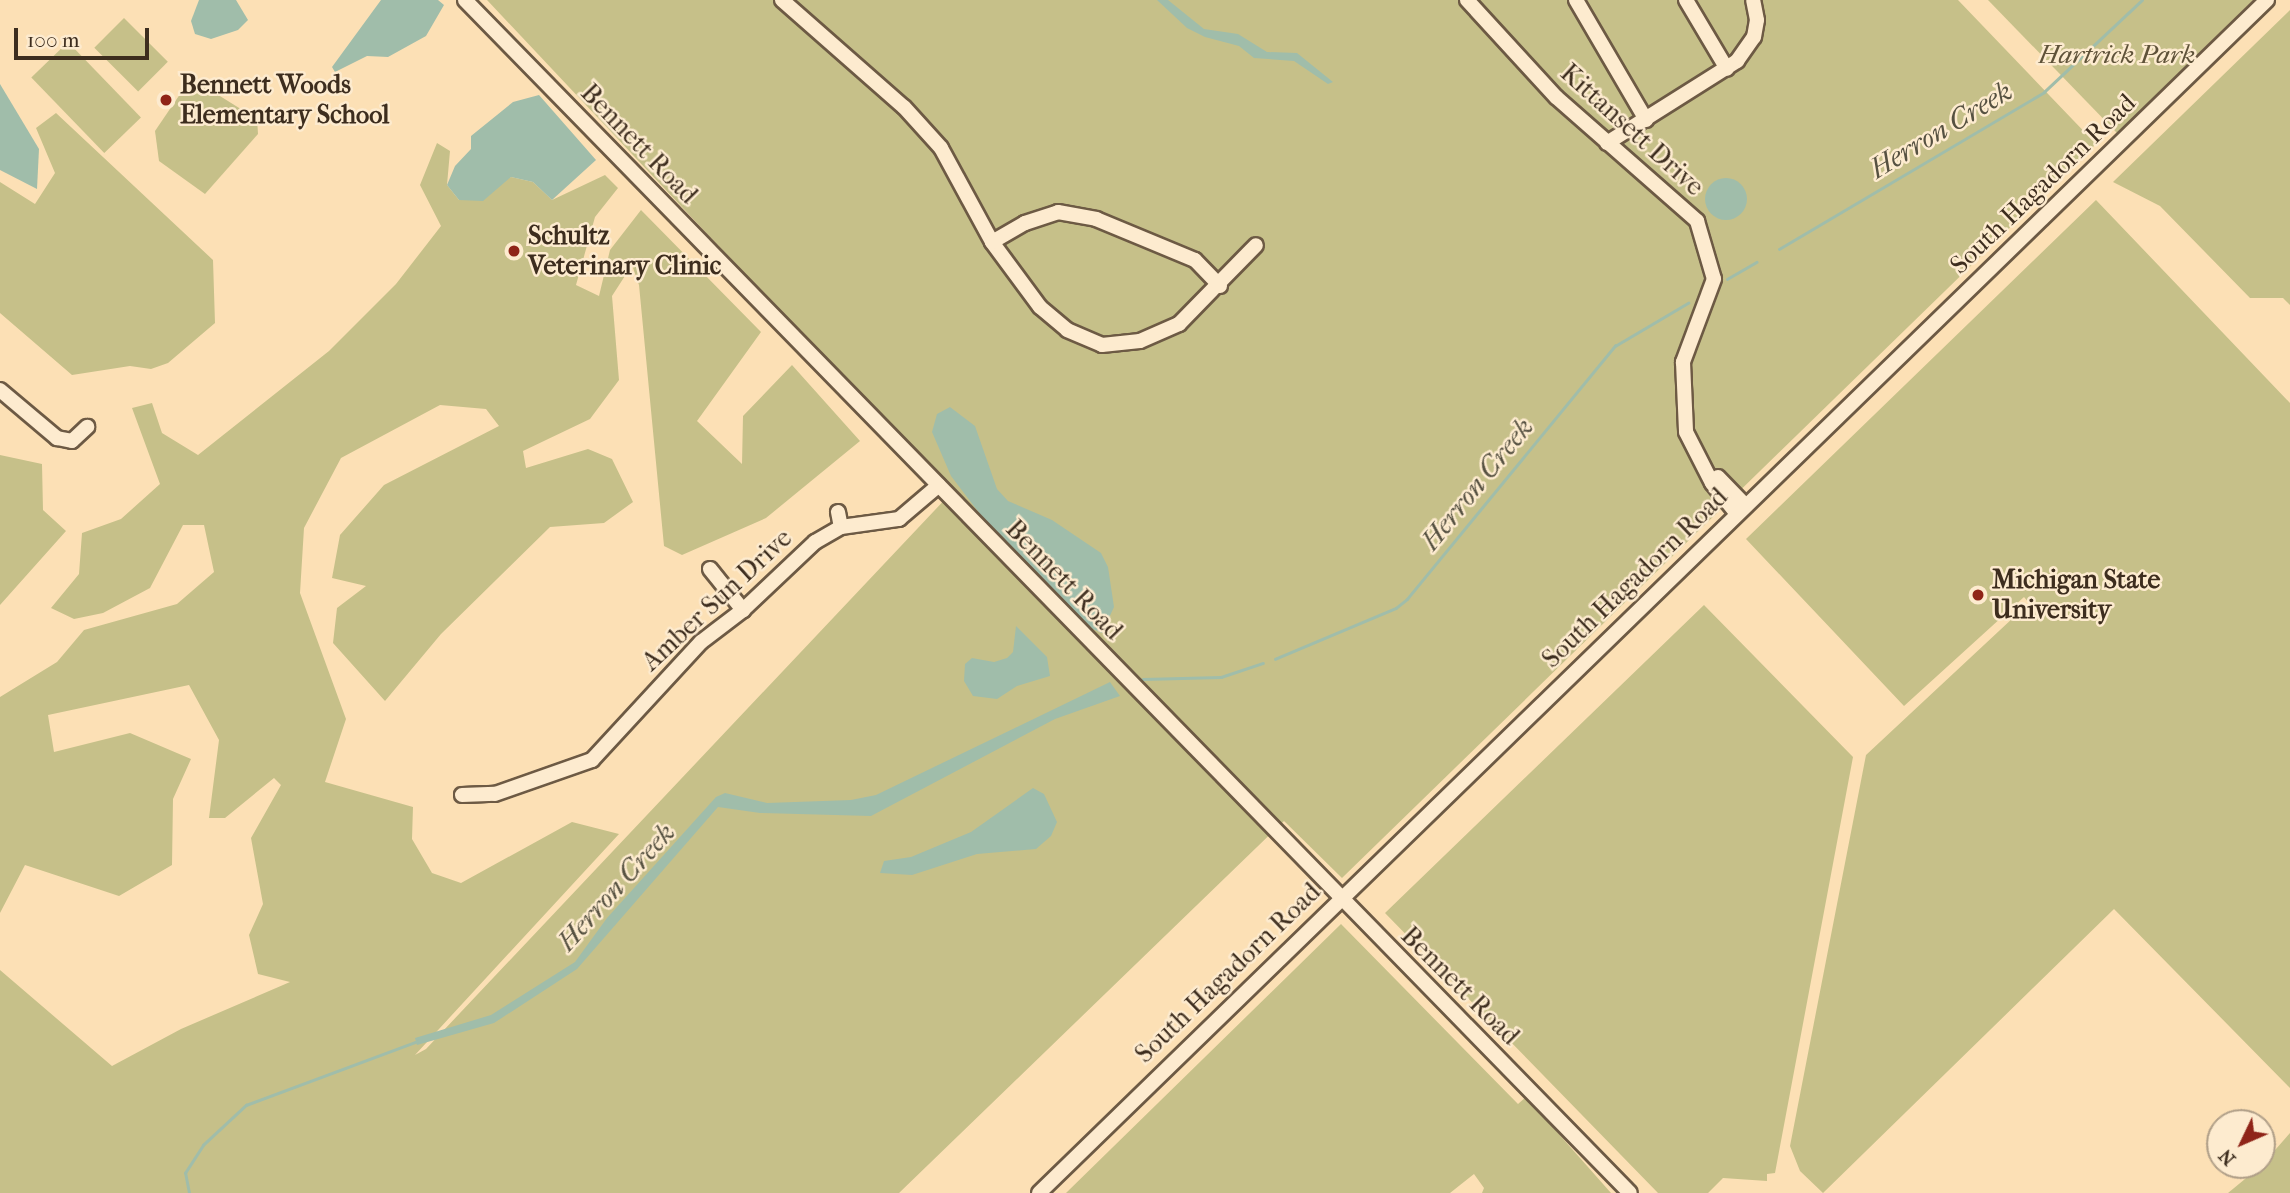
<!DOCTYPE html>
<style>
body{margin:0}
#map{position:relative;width:2290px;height:1193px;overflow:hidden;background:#fce0b5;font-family:"IM FELL French Canon",serif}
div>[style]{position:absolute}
.green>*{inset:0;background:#c6c089;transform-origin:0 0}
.water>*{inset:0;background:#a0bdaa}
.round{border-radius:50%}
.stream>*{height:2.5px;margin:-1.25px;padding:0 1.25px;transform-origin:1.25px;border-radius:1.25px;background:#a0bdaa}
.roads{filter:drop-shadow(2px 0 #6d5a44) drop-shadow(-2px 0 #6d5a44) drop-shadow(0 2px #6d5a44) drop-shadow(0 -2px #6d5a44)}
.minor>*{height:14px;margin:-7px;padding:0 7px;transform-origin:7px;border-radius:7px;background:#fdebcf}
.dots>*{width:19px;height:19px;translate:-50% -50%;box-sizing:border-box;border:4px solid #fdebcf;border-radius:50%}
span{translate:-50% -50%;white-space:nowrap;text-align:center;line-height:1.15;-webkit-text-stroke:5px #fdebcf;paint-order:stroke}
.park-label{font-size:26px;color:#5f5239;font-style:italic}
.poi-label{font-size:26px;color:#3d2d1e;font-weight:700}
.left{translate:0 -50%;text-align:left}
.street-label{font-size:26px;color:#3d2d1e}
.water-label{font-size:28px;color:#565141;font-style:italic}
.north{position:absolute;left:2206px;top:1109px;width:70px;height:70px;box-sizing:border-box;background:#fdebcf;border:2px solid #b09f88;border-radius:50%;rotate:226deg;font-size:19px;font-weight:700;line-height:28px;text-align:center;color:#3d2d1e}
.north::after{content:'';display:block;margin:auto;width:24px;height:32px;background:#8f2418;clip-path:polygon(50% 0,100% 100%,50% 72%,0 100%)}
.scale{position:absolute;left:14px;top:28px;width:135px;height:32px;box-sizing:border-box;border:4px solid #3d2d1e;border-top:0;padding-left:9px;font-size:21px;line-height:24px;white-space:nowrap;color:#3d2d1e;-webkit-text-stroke:5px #fdebcf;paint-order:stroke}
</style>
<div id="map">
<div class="green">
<i style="clip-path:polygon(487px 0,1958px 0,2096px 144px,1342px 878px,1284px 821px,899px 1193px,0 1193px,0 970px,112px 1066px,181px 1029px,290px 982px,258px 974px,249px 935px,263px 904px,251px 838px,281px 785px,274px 778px,225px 818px,209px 818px,219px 740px,189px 685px,48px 715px,54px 752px,130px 733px,191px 759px,173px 799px,172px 865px,119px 896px,25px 865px,0 913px,0 697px,57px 662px,84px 630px,177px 604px,214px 572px,204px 525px,183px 525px,150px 588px,103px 613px,74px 619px,51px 608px,79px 574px,82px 533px,121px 519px,160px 484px,132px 408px,152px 403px,162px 433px,198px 455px,329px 351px,396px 284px,441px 226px,420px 185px,437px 143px,450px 151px,447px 185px,459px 200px,511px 177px,533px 182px,552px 200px,605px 175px,618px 188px,595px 217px,576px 285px,599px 296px,610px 250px,641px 210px,761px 332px,697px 421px,742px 464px,743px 416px,792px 365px,860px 441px,766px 518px,682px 555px,664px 546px,639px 285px,632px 265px,612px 296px,619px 380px,590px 419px,523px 451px,526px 468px,588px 449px,612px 459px,633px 502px,604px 523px,550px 527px,441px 634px,385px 701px,333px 643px,337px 608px,366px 586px,332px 578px,340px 535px,384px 485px,499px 426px,486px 409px,440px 405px,341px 458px,304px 528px,300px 593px,346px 719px,325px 782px,413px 807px,412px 839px,432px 873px,461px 883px,572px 822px,619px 834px,415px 1055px,426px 1049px,951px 493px)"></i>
<i style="clip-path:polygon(1988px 0,2253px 0,2117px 133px)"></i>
<i style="clip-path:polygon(2290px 10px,2290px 305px,2283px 298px,2250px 298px,2160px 206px,2113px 182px)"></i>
<i style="left:124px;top:18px;width:62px;height:42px;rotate:45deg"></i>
<i style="left:68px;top:42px;width:105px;height:51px;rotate:46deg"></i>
<i style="clip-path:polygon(191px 78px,257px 119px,258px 134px,205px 194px,159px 161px,155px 131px)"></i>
<i style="clip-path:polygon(56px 113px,213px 260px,215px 323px,168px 363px,151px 369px,130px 366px,72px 375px,0 313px,0 182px,35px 204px,55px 173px,36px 128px)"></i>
<i style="clip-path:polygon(2096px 200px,2290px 403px,2290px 1088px,2114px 909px,1823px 1193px,1800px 1171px,1790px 1146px,1866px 755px,2029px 603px,2024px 597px,1904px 706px,1746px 539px)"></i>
<i style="clip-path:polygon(0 455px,42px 464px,43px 510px,66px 531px,0 605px)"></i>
<i style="clip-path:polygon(1704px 605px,1853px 757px,1775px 1173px,1767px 1174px,1767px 1181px,1723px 1178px,1708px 1193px,1658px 1193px,1385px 913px)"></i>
<i style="clip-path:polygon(1341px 924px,1518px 1104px,1526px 1097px,1611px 1193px,1482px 1193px,1484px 1188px,1474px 1174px,1450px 1193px,1066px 1193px)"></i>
<i style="clip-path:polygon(2290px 1133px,2290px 1193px,2228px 1193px,2262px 1165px)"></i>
</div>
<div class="water">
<i style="clip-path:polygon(199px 0,236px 0,248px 20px,238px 30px,211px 39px,195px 34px,191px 21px)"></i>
<i style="clip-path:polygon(381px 0,438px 0,444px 5px,426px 36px,388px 57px,367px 56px,335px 72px,332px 67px)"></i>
<i style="clip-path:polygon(1157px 0,1168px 0,1204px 29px,1238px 34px,1267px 52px,1297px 53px,1333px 82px,1328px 84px,1294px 61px,1254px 58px,1239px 46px,1205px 37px,1187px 28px)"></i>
<i style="clip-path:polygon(0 84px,39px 149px,37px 189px,0 170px)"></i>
<i style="clip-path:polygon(539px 95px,596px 160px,552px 200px,533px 182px,511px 177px,483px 201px,459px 200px,447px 185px,455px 166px,471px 149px,471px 136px,513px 102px)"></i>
<i class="round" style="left:1705px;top:178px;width:42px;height:42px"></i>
<i style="clip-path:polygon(950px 407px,975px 426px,997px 489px,1008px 501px,1052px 520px,1101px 553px,1108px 567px,1114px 607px,1102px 633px,1088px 627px,983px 518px,951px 476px,932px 432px,937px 414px)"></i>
<i style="clip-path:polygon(1016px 626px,1047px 657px,1050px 676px,1017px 686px,997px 699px,973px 696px,964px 681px,965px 664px,972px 658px,994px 662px,1007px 658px,1013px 652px)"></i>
<i style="clip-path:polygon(1110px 682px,1120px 696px,1055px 719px,871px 816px,760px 813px,718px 807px,577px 969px,494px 1023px,417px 1045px,415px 1038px,491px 1015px,575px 962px,607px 918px,716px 797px,725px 793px,767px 803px,851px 800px,876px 795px)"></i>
<i style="clip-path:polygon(1033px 788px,1044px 794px,1057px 822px,1051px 836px,1036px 849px,977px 854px,912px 875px,880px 873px,884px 861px,911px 857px,971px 832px)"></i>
</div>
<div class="stream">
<i style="left:1779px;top:249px;width:308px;rotate:-30.6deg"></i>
<i style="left:2044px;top:92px;width:134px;rotate:-43.2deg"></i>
<i style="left:1727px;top:279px;width:34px;rotate:-30deg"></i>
<i style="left:1275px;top:659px;width:131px;rotate:-22.9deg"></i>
<i style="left:1396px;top:608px;width:14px;rotate:-39deg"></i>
<i style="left:1407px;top:599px;width:328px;rotate:-50.6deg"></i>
<i style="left:1615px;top:346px;width:85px;rotate:-30.5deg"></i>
<i style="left:1143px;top:679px;width:78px;rotate:-1.5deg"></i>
<i style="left:1221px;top:677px;width:44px;rotate:-18.4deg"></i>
<i style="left:189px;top:1193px;width:20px;rotate:-101deg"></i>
<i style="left:185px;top:1173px;width:33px;rotate:-57deg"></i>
<i style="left:203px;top:1145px;width:59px;rotate:-42.9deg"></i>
<i style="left:246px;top:1105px;width:184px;rotate:-20.4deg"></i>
</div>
<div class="roads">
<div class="minor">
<i style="left:465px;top:0;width:1667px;rotate:45.68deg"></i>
<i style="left:782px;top:0;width:162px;rotate:41.3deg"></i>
<i style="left:904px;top:107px;width:55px;rotate:47.9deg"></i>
<i style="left:941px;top:148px;width:107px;rotate:61.5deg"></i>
<i style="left:992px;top:242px;width:81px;rotate:53.6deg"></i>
<i style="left:1040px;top:307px;width:35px;rotate:40deg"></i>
<i style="left:1067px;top:330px;width:38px;rotate:23deg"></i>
<i style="left:1102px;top:345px;width:38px;rotate:-6deg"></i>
<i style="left:1140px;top:341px;width:43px;rotate:-23.6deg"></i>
<i style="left:1179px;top:324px;width:110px;rotate:-45.7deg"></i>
<i style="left:1467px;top:0;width:132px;rotate:47.5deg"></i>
<i style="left:1556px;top:97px;width:188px;rotate:41.3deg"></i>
<i style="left:1697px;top:221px;width:60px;rotate:73.7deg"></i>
<i style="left:1714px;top:279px;width:89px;rotate:110.5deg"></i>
<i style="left:1683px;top:362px;width:70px;rotate:87.5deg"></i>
<i style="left:1686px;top:432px;width:57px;rotate:63deg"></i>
<i style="left:1712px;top:483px;width:40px;rotate:51deg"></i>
<i style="left:1576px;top:0;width:139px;rotate:59.7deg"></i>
<i style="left:1686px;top:0;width:80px;rotate:59.3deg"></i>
<i style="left:1607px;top:143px;width:154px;rotate:-32.2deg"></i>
<i style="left:1737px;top:61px;width:29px;rotate:-55deg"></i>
<i style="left:1754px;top:37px;width:17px;rotate:-80deg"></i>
<i style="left:1757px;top:20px;width:20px;rotate:-101deg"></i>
<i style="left:992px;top:242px;width:38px;rotate:-30deg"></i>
<i style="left:1025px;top:223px;width:35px;rotate:-18deg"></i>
<i style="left:1058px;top:212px;width:39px;rotate:10deg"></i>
<i style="left:1096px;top:219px;width:107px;rotate:22.5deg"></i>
<i style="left:1195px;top:260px;width:36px;rotate:46deg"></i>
<i style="left:0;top:390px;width:75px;rotate:40.1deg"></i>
<i style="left:57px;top:438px;width:15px;rotate:11deg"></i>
<i style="left:72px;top:441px;width:21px;rotate:-43deg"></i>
<i style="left:1718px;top:477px;width:40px;rotate:46deg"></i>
<i style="left:838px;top:512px;width:15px;rotate:79deg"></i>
<i style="left:710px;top:569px;width:53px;rotate:51.2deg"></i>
<i style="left:462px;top:795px;width:33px;rotate:-2deg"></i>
<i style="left:495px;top:794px;width:103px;rotate:-19.3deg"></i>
<i style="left:592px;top:760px;width:161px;rotate:-47.3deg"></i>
<i style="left:701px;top:642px;width:53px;rotate:-37.3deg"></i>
<i style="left:743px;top:610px;width:99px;rotate:-43.4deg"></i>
<i style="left:815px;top:542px;width:30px;rotate:-30deg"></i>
<i style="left:841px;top:527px;width:59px;rotate:-7.9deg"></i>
<i style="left:899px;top:519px;width:52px;rotate:-40.4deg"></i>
<i style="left:1039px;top:1193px;width:1712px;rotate:-44.17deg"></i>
</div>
</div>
<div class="dots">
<i style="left:166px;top:100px;background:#8f2418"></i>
<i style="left:514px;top:251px;background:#8f2418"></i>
<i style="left:1978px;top:595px;background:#8f2418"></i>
</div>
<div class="park-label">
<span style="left:2117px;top:55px">Hartrick Park</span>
</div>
<div class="poi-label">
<span class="left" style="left:180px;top:100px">Bennett Woods<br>Elementary School</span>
<span class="left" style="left:528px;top:251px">Schultz<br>Veterinary Clinic</span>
<span class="left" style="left:1992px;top:595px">Michigan State<br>University</span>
</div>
<div class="street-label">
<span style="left:1632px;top:130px;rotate:42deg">Kittansett Drive</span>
<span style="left:639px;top:144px;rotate:46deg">Bennett Road</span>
<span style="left:2043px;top:184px;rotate:-44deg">South Hagadorn Road</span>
<span style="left:1635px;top:578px;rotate:-44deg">South Hagadorn Road</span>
<span style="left:1064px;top:580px;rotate:46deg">Bennett Road</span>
<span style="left:717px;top:600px;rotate:-43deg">Amber Sun Drive</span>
<span style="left:1228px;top:973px;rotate:-44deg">South Hagadorn Road</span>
<span style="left:1460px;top:986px;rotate:45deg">Bennett Road</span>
</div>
<div class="water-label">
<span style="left:1941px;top:130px;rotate:-31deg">Herron Creek</span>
<span style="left:1477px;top:484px;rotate:-51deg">Herron Creek</span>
<span style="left:616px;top:887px;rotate:-48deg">Herron Creek</span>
</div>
<div class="north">N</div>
<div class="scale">100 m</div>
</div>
